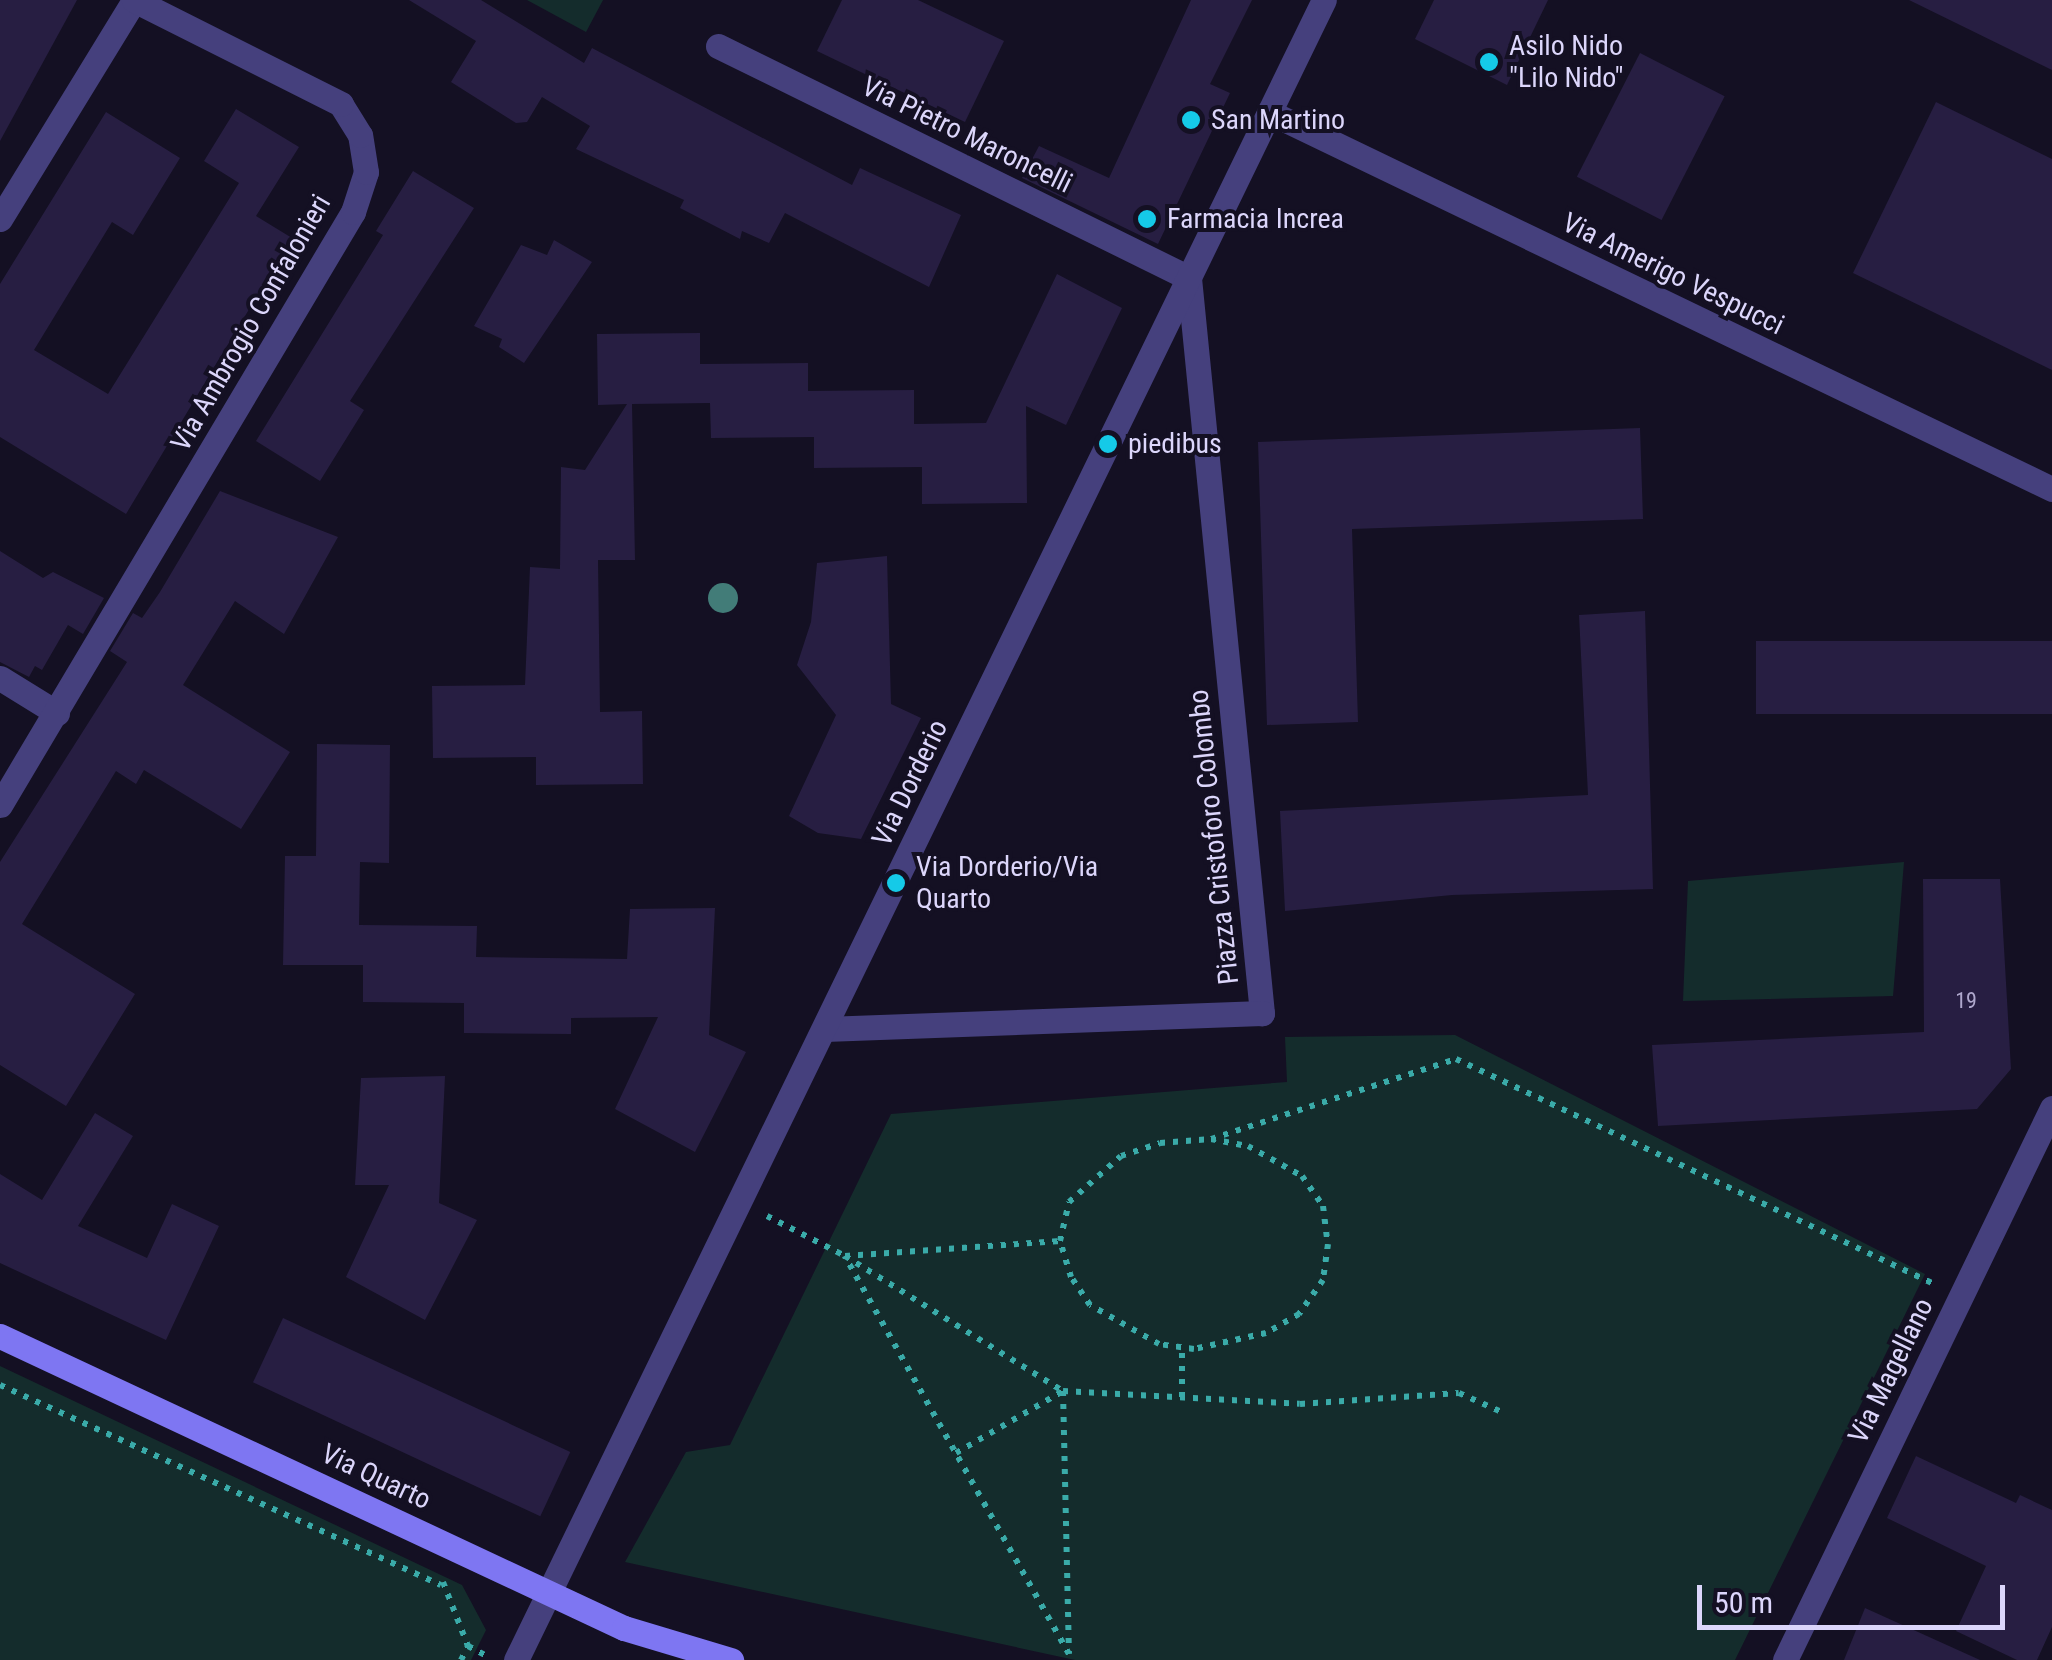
<!DOCTYPE html>
<style>
body{margin:0}
#map{position:relative;width:2052px;height:1660px;overflow:hidden;background:#141023;font-family:"Roboto Condensed",sans-serif}
div>[style]{position:absolute}
.green>*{inset:0;background:#142c2c}
.building>*{inset:0;background:#271e42;transform-origin:0 0}
.path>*{height:6px;margin-top:-3px;transform-origin:0;background:repeating-linear-gradient(90deg,#3aaba9 0 5px,transparent 0 13px)}
.street>*{height:25px;margin:-12.5px;padding:0 12.5px;transform-origin:12.5px;border-radius:12.5px;background:#45407d}
.secondary>*{height:25px;margin:-12.5px;padding:0 12.5px;transform-origin:12.5px;border-radius:12.5px;background:#7e76f2}
.trees>*{width:30px;height:30px;margin:-15px;border-radius:50%;background:#427c78}
.dots>*{width:28px;height:28px;translate:-50% -50%;box-sizing:border-box;border:5px solid #141023;border-radius:50%}
span{translate:-50% -50%;white-space:nowrap;text-align:center;line-height:1.15;-webkit-text-stroke:8px #141023;paint-order:stroke}
.number-label{font-size:22px;color:#afa8cd}
.number-label span{-webkit-text-stroke-width:0}
.poi-label{font-size:28px;color:#dcd6fb}
.left{translate:0 -50%;text-align:left}
.street-label{font-size:28px;color:#dcd6fb}
.scale{position:absolute;left:1697px;top:1585px;width:308px;height:45px;box-sizing:border-box;border:5px solid #dcd6fb;border-top:0;padding-left:12px;font-size:30px;line-height:35px;white-space:nowrap;color:#dcd6fb;-webkit-text-stroke:8px #141023;paint-order:stroke}
</style>
<div id="map">
<div class="green">
<i style="clip-path:polygon(527px 0,603px 0,586px 32px)"></i>
<i style="clip-path:polygon(1904px 862px,1893px 996px,1683px 1001px,1688px 881px)"></i>
<i style="clip-path:polygon(1455px 1035px,1925px 1274px,1735px 1660px,1075px 1660px,625px 1562px,686px 1452px,730px 1445px,891px 1114px,1287px 1082px,1285px 1037px)"></i>
<i style="clip-path:polygon(0 1366px,462px 1585px,486px 1630px,471px 1660px,0 1660px)"></i>
</div>
<div class="building">
<i style="clip-path:polygon(0 0,77px 0,0 141px)"></i>
<i style="clip-path:polygon(409px 0,481px 0,584px 63px,592px 48px,852px 185px,860px 168px,961px 215px,929px 287px,785px 213px,769px 243px,742px 231px,740px 239px,680px 208px,684px 200px,576px 149px,590px 126px,542px 97px,527px 122px,516px 123px,451px 82px,476px 41px)"></i>
<i style="clip-path:polygon(842px 0,918px 0,1004px 41px,965px 122px,817px 51px)"></i>
<i style="clip-path:polygon(1191px 0,1252px 0,1210px 84px,1230px 93px,1158px 244px,1022px 178px,1039px 146px,1109px 178px)"></i>
<i style="clip-path:polygon(1434px 0,1548px 0,1507px 85px,1415px 39px)"></i>
<i style="clip-path:polygon(1909px 0,2052px 0,2052px 70px)"></i>
<i style="left:1640px;top:53px;width:95px;height:139px;rotate:27deg"></i>
<i style="clip-path:polygon(1936px 102px,2052px 159px,2052px 370px,1853px 273px)"></i>
<i style="clip-path:polygon(236px 109px,299px 147px,256px 216px,292px 238px,126px 514px,0 437px,0 284px,106px 112px,180px 158px,133px 235px,112px 222px,34px 350px,108px 394px,239px 183px,204px 161px)"></i>
<i style="clip-path:polygon(413px 171px,474px 208px,350px 401px,364px 410px,320px 481px,256px 441px,383px 235px,376px 231px)"></i>
<i style="clip-path:polygon(554px 240px,592px 262px,524px 363px,499px 347px,502px 339px,474px 326px,521px 245px,547px 255px)"></i>
<i style="clip-path:polygon(1057px 274px,1122px 308px,1066px 425px,1026px 406px,1027px 503px,922px 504px,922px 467px,814px 468px,814px 437px,711px 438px,710px 403px,632px 404px,635px 560px,598px 560px,600px 712px,642px 711px,643px 784px,536px 785px,536px 757px,433px 758px,432px 686px,525px 685px,530px 567px,560px 569px,561px 467px,585px 470px,627px 404px,598px 405px,597px 334px,700px 333px,700px 364px,808px 363px,808px 391px,914px 390px,914px 424px,986px 423px)"></i>
<i style="clip-path:polygon(1640px 428px,1643px 519px,1352px 529px,1358px 722px,1267px 725px,1258px 442px)"></i>
<i style="clip-path:polygon(220px 491px,338px 537px,284px 634px,235px 601px,183px 685px,290px 752px,241px 829px,144px 770px,136px 784px,116px 771px,22px 924px,135px 994px,66px 1106px,0 1065px,0 862px,127px 662px,110px 651px,133px 613px,142px 618px,160px 592px)"></i>
<i style="clip-path:polygon(0 551px,43px 578px,53px 572px,104px 598px,83px 634px,68px 625px,42px 670px,35px 666px,29px 677px,0 662px)"></i>
<i style="clip-path:polygon(887px 556px,891px 704px,921px 718px,861px 839px,818px 833px,789px 816px,836px 715px,797px 665px,811px 622px,817px 563px)"></i>
<i style="clip-path:polygon(1645px 611px,1653px 889px,1452px 895px,1285px 911px,1280px 811px,1588px 795px,1579px 615px)"></i>
<i style="left:2052px;top:641px;width:73px;height:296px;rotate:90deg"></i>
<i style="clip-path:polygon(317px 744px,390px 745px,389px 863px,360px 862px,359px 925px,477px 926px,476px 957px,627px 959px,630px 909px,715px 908px,709px 1035px,746px 1052px,695px 1152px,615px 1109px,658px 1017px,571px 1018px,571px 1034px,464px 1033px,464px 1003px,363px 1002px,363px 965px,283px 965px,285px 856px,316px 856px)"></i>
<i style="clip-path:polygon(1923px 879px,2000px 879px,2011px 1069px,1977px 1109px,1658px 1126px,1652px 1045px,1924px 1032px)"></i>
<i style="clip-path:polygon(445px 1076px,439px 1203px,477px 1220px,425px 1320px,346px 1277px,389px 1185px,355px 1185px,361px 1078px)"></i>
<i style="clip-path:polygon(95px 1113px,133px 1136px,78px 1226px,147px 1258px,172px 1204px,219px 1226px,166px 1340px,0 1263px,0 1174px,42px 1200px)"></i>
<i style="left:283px;top:1318px;width:317px;height:71px;rotate:25deg"></i>
<i style="clip-path:polygon(1916px 1456px,2016px 1503px,2020px 1495px,2052px 1510px,2052px 1627px,2037px 1660px,2017px 1660px,1956px 1631px,1986px 1566px,1887px 1518px)"></i>
<i style="clip-path:polygon(1865px 1608px,1980px 1660px,1844px 1660px)"></i>
</div>
<div class="path">
<i style="left:1211px;top:1139px;width:258px;rotate:-18.1deg"></i>
<i style="left:1456px;top:1059px;width:526px;rotate:25.2deg"></i>
<i style="left:1211px;top:1139px;width:38px;rotate:11deg"></i>
<i style="left:1248px;top:1146px;width:62px;rotate:29.1deg"></i>
<i style="left:1302px;top:1176px;width:37px;rotate:55deg"></i>
<i style="left:1323px;top:1206px;width:38px;rotate:83deg"></i>
<i style="left:1328px;top:1244px;width:36px;rotate:98deg"></i>
<i style="left:1323px;top:1280px;width:42px;rotate:125.2deg"></i>
<i style="left:1299px;top:1314px;width:38px;rotate:150deg"></i>
<i style="left:1266px;top:1333px;width:74px;rotate:167.5deg"></i>
<i style="left:1194px;top:1349px;width:35px;rotate:-172deg"></i>
<i style="left:1159px;top:1344px;width:79px;rotate:-150.5deg"></i>
<i style="left:1090px;top:1305px;width:34px;rotate:-124deg"></i>
<i style="left:1071px;top:1277px;width:38px;rotate:-107deg"></i>
<i style="left:1060px;top:1241px;width:40px;rotate:-77deg"></i>
<i style="left:1069px;top:1202px;width:69px;rotate:-41.5deg"></i>
<i style="left:1121px;top:1156px;width:41px;rotate:-18.4deg"></i>
<i style="left:1160px;top:1143px;width:51px;rotate:-4.5deg"></i>
<i style="left:767px;top:1216px;width:88px;rotate:27.1deg"></i>
<i style="left:845px;top:1256px;width:256px;rotate:31.8deg"></i>
<i style="left:1063px;top:1391px;width:237px;rotate:3.1deg"></i>
<i style="left:1300px;top:1404px;width:159px;rotate:-4deg"></i>
<i style="left:1459px;top:1393px;width:51px;rotate:24.1deg"></i>
<i style="left:0;top:1385px;width:484px;rotate:24.4deg"></i>
<i style="left:1182px;top:1397px;width:50px;rotate:-90deg"></i>
<i style="left:956px;top:1453px;width:124px;rotate:-30.1deg"></i>
<i style="left:1063px;top:1391px;width:263px;rotate:88.7deg"></i>
<i style="left:1069px;top:1654px;width:457px;rotate:-119.4deg"></i>
<i style="left:845px;top:1256px;width:216px;rotate:-4deg"></i>
<i style="left:443px;top:1582px;width:69px;rotate:68.7deg"></i>
<i style="left:468px;top:1646px;width:21px;rotate:28deg"></i>
<i style="left:461px;top:1660px;width:16px;rotate:-63deg"></i>
</div>
<div class="street">
<i style="left:718px;top:46px;width:525px;rotate:26.22deg"></i>
<i style="left:1189px;top:278px;width:739px;rotate:84.33deg"></i>
<i style="left:1262px;top:1013px;width:438px;rotate:177.9deg"></i>
<i style="left:1269px;top:112px;width:869px;rotate:25.71deg"></i>
<i style="left:0;top:219px;width:257px;rotate:-58.5deg"></i>
<i style="left:0;top:678px;width:67px;rotate:31.6deg"></i>
<i style="left:0;top:805px;width:690px;rotate:-59.24deg"></i>
<i style="left:353px;top:212px;width:42px;rotate:-72deg"></i>
<i style="left:366px;top:172px;width:37px;rotate:-99deg"></i>
<i style="left:360px;top:135px;width:36px;rotate:-122deg"></i>
<i style="left:341px;top:104px;width:232px;rotate:-153.3deg"></i>
<i style="left:516px;top:1660px;width:1846px;rotate:-64.05deg"></i>
<i style="left:1785px;top:1660px;width:613px;rotate:-64.19deg"></i>
</div>
<div class="secondary">
<i style="left:0;top:1336px;width:689px;rotate:25.08deg"></i>
<i style="left:624px;top:1628px;width:112px;rotate:16.7deg"></i>
</div>
<div class="trees">
<i style="left:723px;top:598px"></i>
</div>
<div class="dots">
<i style="left:1489px;top:62px;background:#15cae8"></i>
<i style="left:1191px;top:120px;background:#15cae8"></i>
<i style="left:1147px;top:219px;background:#15cae8"></i>
<i style="left:1108px;top:444px;background:#15cae8"></i>
<i style="left:896px;top:883px;background:#15cae8"></i>
</div>
<div class="number-label">
<span style="left:1966px;top:1001px">19</span>
</div>
<div class="poi-label">
<span class="left" style="left:1509px;top:62px">Asilo Nido<br>"Lilo Nido"</span>
<span class="left" style="left:1211px;top:120px">San Martino</span>
<span class="left" style="left:1167px;top:219px">Farmacia Increa</span>
<span class="left" style="left:1128px;top:444px">piedibus</span>
<span class="left" style="left:916px;top:883px">Via Dorderio/Via<br>Quarto</span>
</div>
<div class="street-label">
<span style="left:967px;top:135px;rotate:26deg">Via Pietro Maroncelli</span>
<span style="left:1673px;top:274px;rotate:26deg">Via Amerigo Vespucci</span>
<span style="left:251px;top:323px;rotate:-60deg">Via Ambrogio Confalonieri</span>
<span style="left:910px;top:783px;rotate:-64deg">Via Dorderio</span>
<span style="left:1214px;top:837px;rotate:-96deg">Piazza Cristoforo Colombo</span>
<span style="left:1891px;top:1371px;rotate:-64deg">Via Magellano</span>
<span style="left:376px;top:1477px;rotate:25deg">Via Quarto</span>
</div>
<div class="scale">50 m</div>
</div>
